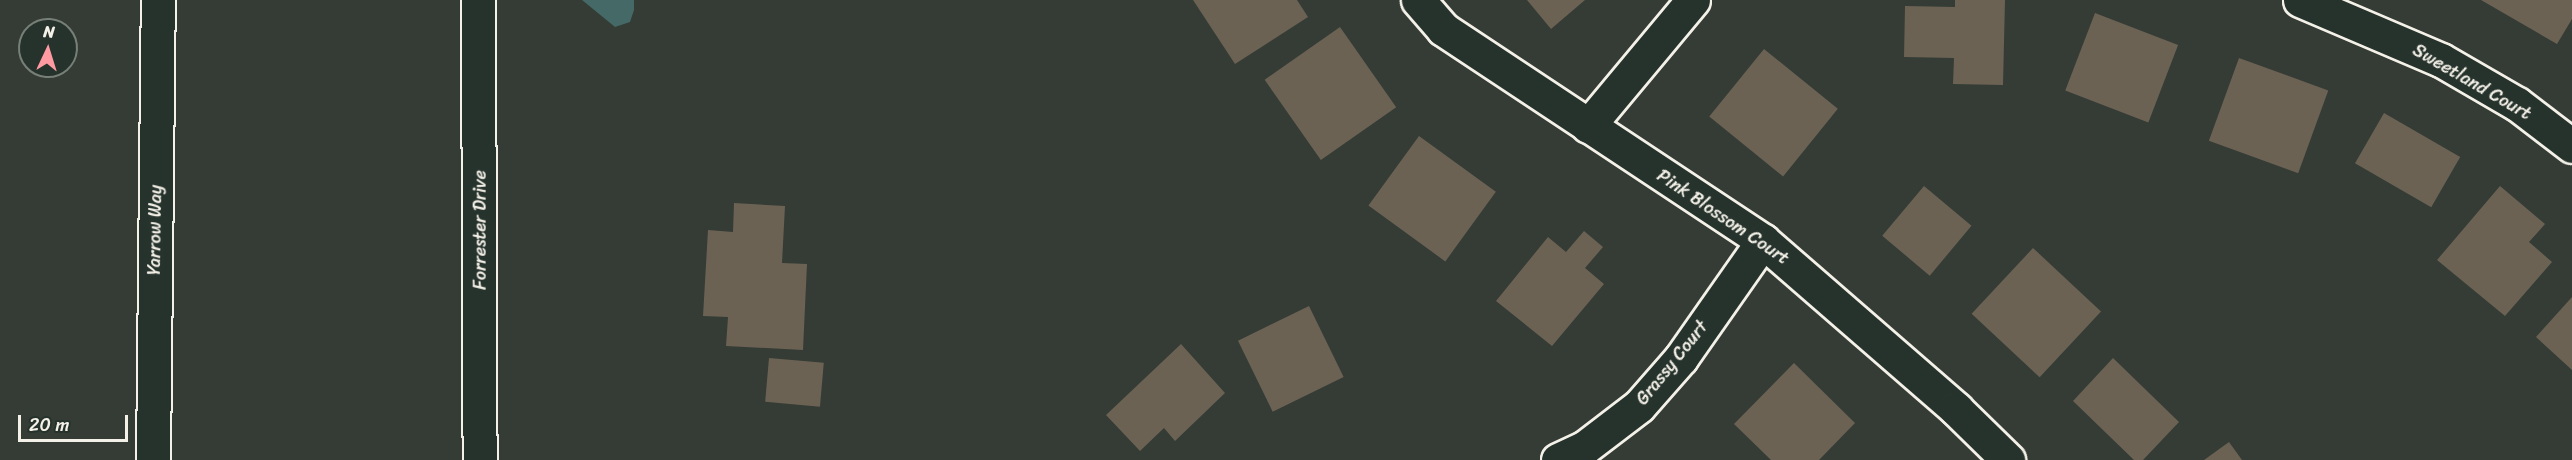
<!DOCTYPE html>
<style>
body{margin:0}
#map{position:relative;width:2572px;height:460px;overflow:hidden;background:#343c35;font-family:Sriracha,sans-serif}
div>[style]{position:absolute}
.water>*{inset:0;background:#446967}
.building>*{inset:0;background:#6b6254;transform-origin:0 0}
.roads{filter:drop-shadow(2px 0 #f4f1e8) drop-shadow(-2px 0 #f4f1e8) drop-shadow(0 2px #f4f1e8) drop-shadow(0 -2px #f4f1e8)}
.minor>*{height:33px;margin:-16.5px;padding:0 16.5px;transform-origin:16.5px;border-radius:16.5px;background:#26332d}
span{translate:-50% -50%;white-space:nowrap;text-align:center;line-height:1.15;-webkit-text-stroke:4.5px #26332d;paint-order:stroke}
.street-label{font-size:18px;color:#f4f1e8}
.north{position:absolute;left:18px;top:18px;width:60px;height:60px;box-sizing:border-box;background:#26332d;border:2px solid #787f78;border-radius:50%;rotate:4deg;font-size:16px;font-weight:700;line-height:24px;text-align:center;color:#f4f1e8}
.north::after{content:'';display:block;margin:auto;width:21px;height:27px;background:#ff9aa2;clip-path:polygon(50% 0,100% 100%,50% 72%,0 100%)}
.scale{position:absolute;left:18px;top:415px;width:110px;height:27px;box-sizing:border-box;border:3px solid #f4f1e8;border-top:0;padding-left:8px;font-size:18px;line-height:21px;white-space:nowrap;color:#f4f1e8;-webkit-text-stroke:4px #26332d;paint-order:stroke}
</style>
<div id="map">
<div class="water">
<i style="clip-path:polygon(582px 0,634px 0,634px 10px,630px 22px,615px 27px)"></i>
</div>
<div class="building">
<i style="clip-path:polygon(1193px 0,1297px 0,1308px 17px,1235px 64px)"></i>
<i style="clip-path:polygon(1527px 0,1585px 0,1551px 29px)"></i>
<i style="clip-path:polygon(1955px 0,2005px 0,2003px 85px,1953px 84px,1954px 58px,1904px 57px,1905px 6px,1955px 7px)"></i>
<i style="clip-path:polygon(2481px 0,2572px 0,2572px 19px,2557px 44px)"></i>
<i style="left:2095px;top:13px;width:89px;height:83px;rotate:21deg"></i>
<i style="left:1340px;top:27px;width:98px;height:92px;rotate:55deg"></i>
<i style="left:1764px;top:49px;width:95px;height:87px;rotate:39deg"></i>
<i style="left:2239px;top:58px;width:95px;height:88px;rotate:20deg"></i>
<i style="left:2384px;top:113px;width:88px;height:58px;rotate:30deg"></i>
<i style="left:1419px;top:136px;width:95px;height:86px;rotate:36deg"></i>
<i style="left:1924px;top:186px;width:62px;height:65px;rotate:40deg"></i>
<i style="clip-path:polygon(2500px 186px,2545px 224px,2529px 242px,2552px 262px,2505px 316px,2437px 260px)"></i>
<i style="clip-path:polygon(734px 203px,785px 206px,782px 263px,807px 264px,803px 350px,726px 346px,728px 317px,703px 316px,708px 230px,733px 232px)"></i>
<i style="clip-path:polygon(1584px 231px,1603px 247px,1585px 268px,1604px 284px,1552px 346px,1496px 301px,1548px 237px,1566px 252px)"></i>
<i style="left:2033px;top:248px;width:93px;height:90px;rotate:43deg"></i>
<i style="clip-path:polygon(2572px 297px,2572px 370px,2536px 337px)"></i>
<i style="left:1309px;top:306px;width:79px;height:79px;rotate:64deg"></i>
<i style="clip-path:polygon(1181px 344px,1225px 393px,1175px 441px,1164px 428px,1140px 451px,1106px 415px)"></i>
<i style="left:769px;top:358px;width:55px;height:44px;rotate:5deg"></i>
<i style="clip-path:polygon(2113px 358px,2179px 422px,2143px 460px,2134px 460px,2073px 401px)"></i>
<i style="clip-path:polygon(1794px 363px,1855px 423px,1819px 460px,1771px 460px,1734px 424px)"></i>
<i style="clip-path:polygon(2229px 442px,2242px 460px,2204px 460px)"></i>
</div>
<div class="roads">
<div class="minor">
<i style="left:478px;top:0;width:460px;rotate:89.8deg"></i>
<i style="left:1418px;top:0;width:38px;rotate:49deg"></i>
<i style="left:1443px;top:29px;width:384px;rotate:33.5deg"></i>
<i style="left:1763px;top:241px;width:256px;rotate:41deg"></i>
<i style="left:1956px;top:409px;width:73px;rotate:44.4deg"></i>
<i style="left:2300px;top:0;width:153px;rotate:23.1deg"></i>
<i style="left:2441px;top:60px;width:88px;rotate:30.1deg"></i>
<i style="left:2517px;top:104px;width:69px;rotate:37.4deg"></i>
<i style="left:1588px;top:126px;width:164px;rotate:-50.2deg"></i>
<i style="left:153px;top:460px;width:460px;rotate:-89.4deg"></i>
<i style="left:1558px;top:460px;width:29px;rotate:-25deg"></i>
<i style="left:1584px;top:448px;width:69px;rotate:-37.4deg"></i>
<i style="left:1639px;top:406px;width:64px;rotate:-48.8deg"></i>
<i style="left:1681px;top:358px;width:143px;rotate:-55deg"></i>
</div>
</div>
<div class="street-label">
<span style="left:2472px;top:82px;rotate:30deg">Sweetland Court</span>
<span style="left:1723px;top:217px;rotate:34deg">Pink Blossom Court</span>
<span style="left:155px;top:230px;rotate:-89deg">Yarrow Way</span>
<span style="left:480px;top:230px;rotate:-90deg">Forrester Drive</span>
<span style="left:1672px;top:363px;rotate:-51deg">Grassy Court</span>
</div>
<div class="north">N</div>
<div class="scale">20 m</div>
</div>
